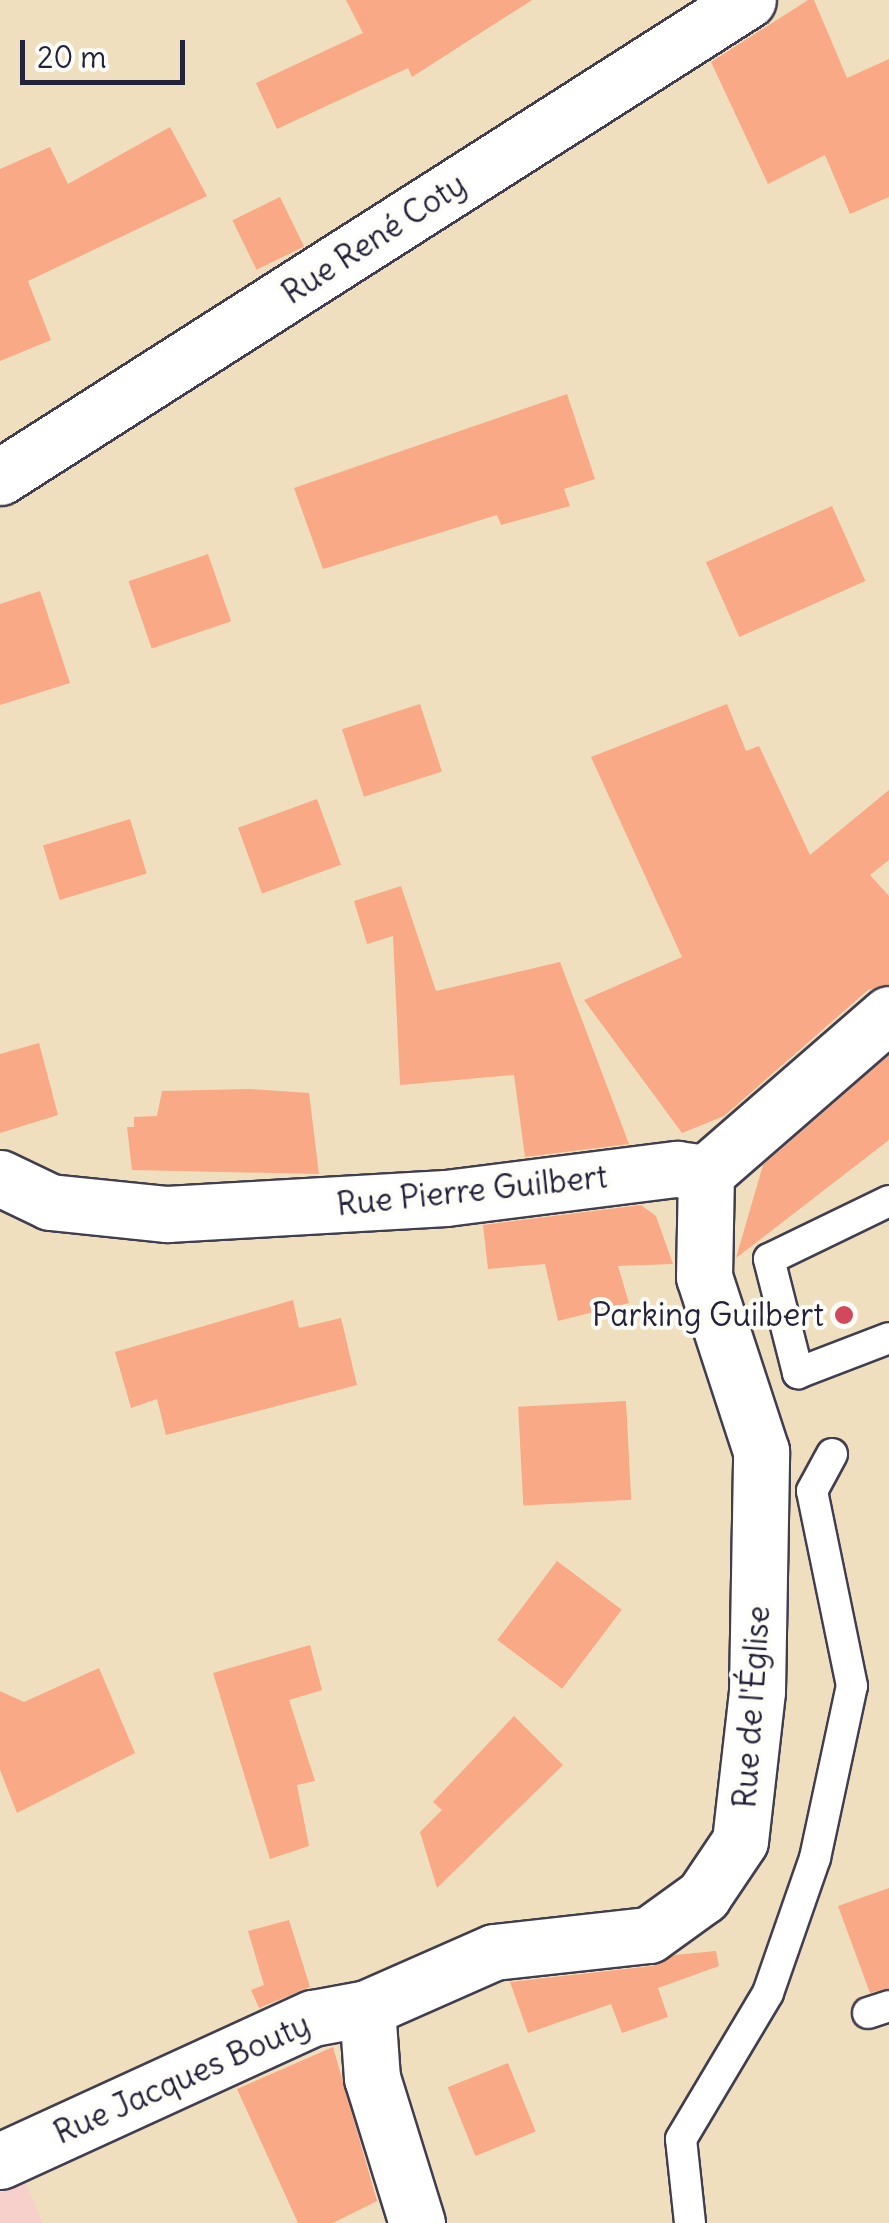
<!DOCTYPE html>
<meta charset="utf-8">
<style>
body{margin:0}
#map{position:relative;width:889px;height:2223px;overflow:hidden;background:#f0dfbe;font-family:Delius,sans-serif}
div>[style]{position:absolute}
.built>*{inset:0;background:#f7d0cc}
.building>*{inset:0;background:#f9a985;transform-origin:0 0}
.roads{filter:drop-shadow(2px 0 #413e4f) drop-shadow(-2px 0 #413e4f) drop-shadow(0 2px #413e4f) drop-shadow(0 -2px #413e4f)}
.service>*{height:30px;margin:-15px;padding:0 15px;transform-origin:15px;border-radius:15px;background:#fff}
.minor>*{height:55px;margin:-27.5px;padding:0 27.5px;transform-origin:27.5px;border-radius:27.5px;background:#fff}
.tertiary>*{height:55px;margin:-27.5px;padding:0 27.5px;transform-origin:27.5px;border-radius:27.5px;background:#fff}
.dots>*{width:28px;height:28px;translate:-50% -50%;box-sizing:border-box;border:5px solid #fdfcf7;border-radius:50%}
span{translate:-50% -50%;white-space:nowrap;text-align:center;line-height:1.15;-webkit-text-stroke:8px #fdfcf7;paint-order:stroke}
.street-label{font-size:32px;color:#22223b}
.poi-label{font-size:32px;color:#22223b}
.right{translate:-100% -50%;text-align:right}
.scale{position:absolute;left:20px;top:40px;width:165px;height:45px;box-sizing:border-box;border:5px solid #22223b;border-top:0;padding-left:12px;font-size:30px;line-height:35px;white-space:nowrap;color:#22223b;-webkit-text-stroke:8px #fdfcf7;paint-order:stroke}
</style>
<div id="map">
<div class="built">
<i style="clip-path:polygon(25px 2181px,43px 2223px,0 2223px,0 2193px)"></i>
</div>
<div class="building">
<i style="clip-path:polygon(346px 0,532px 0,412px 77px,408px 68px,277px 129px,256px 83px,363px 33px)"></i>
<i style="clip-path:polygon(808px 0,814px 0,847px 78px,889px 59px,889px 197px,850px 214px,825px 155px,768px 184px,711px 62px)"></i>
<i style="clip-path:polygon(170px 127px,207px 196px,28px 281px,51px 340px,0 361px,0 169px,50px 147px,68px 184px)"></i>
<i style="left:280px;top:197px;width:55px;height:53px;rotate:64deg"></i>
<i style="clip-path:polygon(567px 394px,595px 479px,564px 489px,570px 506px,501px 525px,497px 515px,323px 569px,294px 488px)"></i>
<i style="left:832px;top:506px;width:82px;height:138px;rotate:66deg"></i>
<i style="left:208px;top:554px;width:71px;height:84px;rotate:71deg"></i>
<i style="clip-path:polygon(40px 591px,70px 683px,0 705px,0 604px)"></i>
<i style="left:420px;top:704px;width:71px;height:82px;rotate:72deg"></i>
<i style="clip-path:polygon(727px 704px,746px 751px,759px 746px,810px 855px,889px 790px,889px 860px,870px 875px,889px 896px,889px 984px,868px 990px,724px 1116px,682px 1133px,584px 1000px,682px 957px,591px 757px)"></i>
<i style="left:317px;top:799px;width:70px;height:84px;rotate:70deg"></i>
<i style="left:130px;top:819px;width:57px;height:91px;rotate:73deg"></i>
<i style="clip-path:polygon(401px 886px,436px 991px,560px 962px,629px 1144px,525px 1157px,514px 1075px,400px 1085px,393px 936px,367px 944px,354px 901px)"></i>
<i style="clip-path:polygon(39px 1043px,58px 1115px,0 1133px,0 1054px)"></i>
<i style="clip-path:polygon(889px 1055px,889px 1140px,736px 1258px,763px 1165px)"></i>
<i style="clip-path:polygon(250px 1089px,309px 1093px,319px 1174px,132px 1170px,127px 1127px,134px 1127px,134px 1117px,157px 1116px,162px 1091px)"></i>
<i style="clip-path:polygon(641px 1205px,656px 1216px,673px 1264px,618px 1266px,629px 1303px,558px 1321px,545px 1264px,488px 1269px,483px 1225px)"></i>
<i style="clip-path:polygon(293px 1300px,299px 1328px,341px 1318px,357px 1385px,166px 1435px,157px 1399px,131px 1408px,115px 1352px)"></i>
<i style="left:626px;top:1401px;width:99px;height:108px;rotate:87deg"></i>
<i style="left:557px;top:1561px;width:81px;height:99px;rotate:37deg"></i>
<i style="clip-path:polygon(310px 1645px,322px 1690px,289px 1700px,315px 1781px,297px 1785px,309px 1846px,270px 1859px,213px 1673px)"></i>
<i style="clip-path:polygon(99px 1668px,135px 1753px,17px 1813px,0 1770px,0 1691px,24px 1702px)"></i>
<i style="clip-path:polygon(514px 1716px,563px 1765px,437px 1888px,420px 1832px,442px 1810px,433px 1802px)"></i>
<i style="clip-path:polygon(889px 1888px,889px 1988px,870px 1993px,838px 1906px)"></i>
<i style="clip-path:polygon(289px 1920px,310px 1987px,259px 2008px,251px 1990px,264px 1985px,248px 1931px)"></i>
<i style="clip-path:polygon(716px 1951px,719px 1966px,658px 1988px,668px 2017px,622px 2033px,611px 2004px,528px 2033px,510px 1982px,652px 1966px,675px 1955px)"></i>
<i style="clip-path:polygon(333px 2047px,377px 2201px,333px 2223px,298px 2223px,237px 2089px)"></i>
<i style="left:508px;top:2063px;width:74px;height:65px;rotate:68deg"></i>
</div>
<div class="roads">
<div class="service">
<i style="left:889px;top:1201px;width:133px;rotate:154.2deg"></i>
<i style="left:769px;top:1259px;width:118px;rotate:75.7deg"></i>
<i style="left:798px;top:1373px;width:97px;rotate:-21deg"></i>
<i style="left:868px;top:2013px;width:22px;rotate:-18deg"></i>
<i style="left:690px;top:2223px;width:84px;rotate:-96.1deg"></i>
<i style="left:681px;top:2139px;width:170px;rotate:-59.2deg"></i>
<i style="left:768px;top:1993px;width:143px;rotate:-70.8deg"></i>
<i style="left:815px;top:1858px;width:176px;rotate:-77.9deg"></i>
<i style="left:852px;top:1686px;width:199px;rotate:-101.6deg"></i>
<i style="left:812px;top:1491px;width:42px;rotate:-61.6deg"></i>
</div>
<div class="minor">
<i style="left:0;top:1178px;width:55px;rotate:25.6deg"></i>
<i style="left:50px;top:1202px;width:118px;rotate:5.9deg"></i>
<i style="left:167px;top:1214px;width:279px;rotate:-3.3deg"></i>
<i style="left:446px;top:1198px;width:233px;rotate:-7.2deg"></i>
<i style="left:677px;top:1169px;width:29px;rotate:8deg"></i>
<i style="left:706px;top:1173px;width:242px;rotate:-41deg"></i>
<i style="left:0;top:2161px;width:344px;rotate:-24.6deg"></i>
<i style="left:313px;top:2018px;width:55px;rotate:-10.5deg"></i>
<i style="left:417px;top:2223px;width:152px;rotate:-107.2deg"></i>
<i style="left:372px;top:2078px;width:70px;rotate:-94.1deg"></i>
<i style="left:367px;top:2008px;width:139px;rotate:-23.8deg"></i>
<i style="left:494px;top:1952px;width:156px;rotate:-6.3deg"></i>
<i style="left:649px;top:1935px;width:67px;rotate:-35.8deg"></i>
<i style="left:703px;top:1896px;width:66px;rotate:-56.1deg"></i>
<i style="left:740px;top:1841px;width:151px;rotate:-83.5deg"></i>
<i style="left:757px;top:1691px;width:240px;rotate:-89deg"></i>
<i style="left:761px;top:1451px;width:183px;rotate:-108.1deg"></i>
<i style="left:704px;top:1277px;width:104px;rotate:-88.9deg"></i>
</div>
<div class="tertiary">
<i style="left:0;top:477px;width:887px;rotate:-32.53deg"></i>
</div>
</div>
<div class="dots">
<i style="left:844px;top:1315px;background:#d1495b"></i>
</div>
<div class="street-label">
<span style="left:374px;top:239px;rotate:-33deg">Rue René Coty</span>
<span style="left:472px;top:1191px;rotate:-6deg">Rue Pierre Guilbert</span>
<span style="left:752px;top:1707px;rotate:-86deg">Rue de l'Église</span>
<span style="left:182px;top:2079px;rotate:-24deg">Rue Jacques Bouty</span>
</div>
<div class="poi-label">
<span class="right" style="left:824px;top:1315px">Parking Guilbert</span>
</div>
<div class="scale">20 m</div>
</div>
